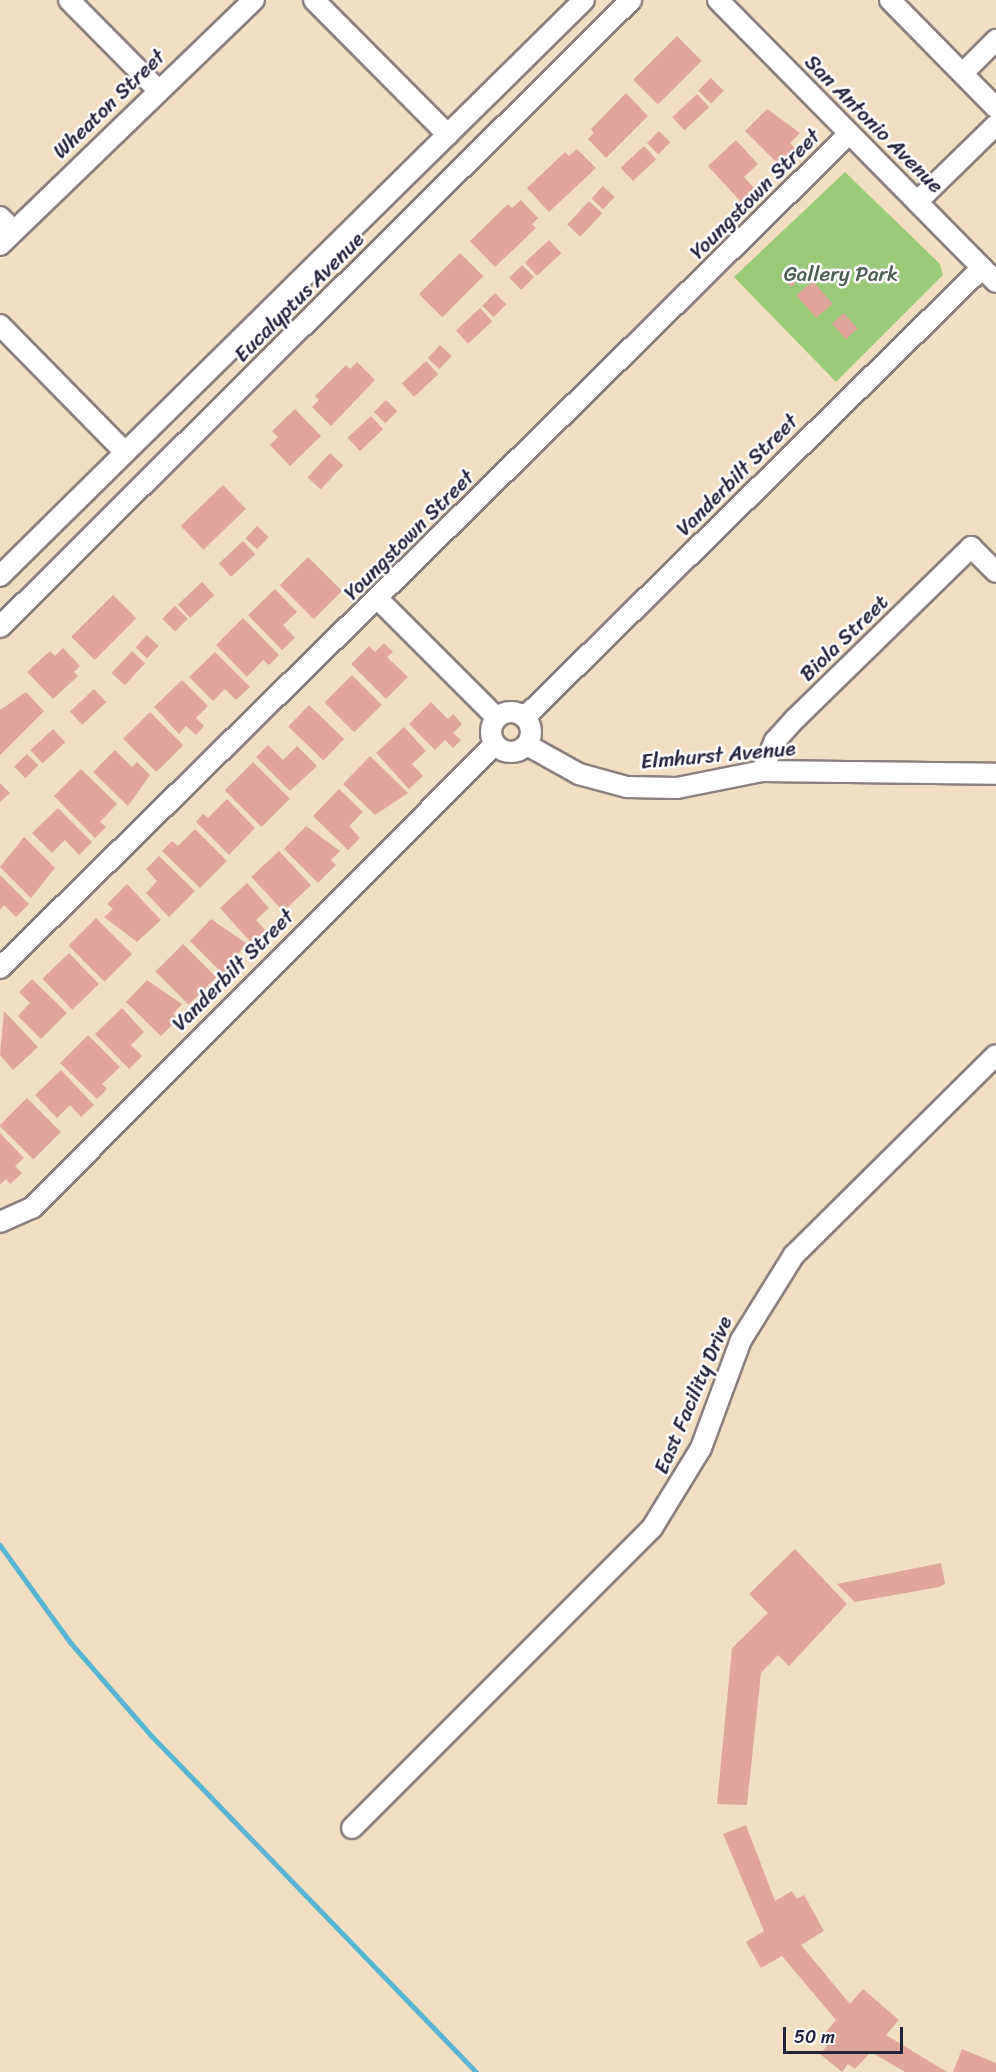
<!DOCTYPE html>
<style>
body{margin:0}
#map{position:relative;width:996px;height:2072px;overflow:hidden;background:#f2dfc1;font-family:Sriracha,sans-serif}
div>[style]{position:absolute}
.green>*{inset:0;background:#9acb7a}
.stream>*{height:4.5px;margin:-2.25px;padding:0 2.25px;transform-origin:2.25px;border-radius:2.25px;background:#57b5d5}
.building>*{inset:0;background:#e0a69a;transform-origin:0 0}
.roads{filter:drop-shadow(2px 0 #8a807e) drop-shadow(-2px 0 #8a807e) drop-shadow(0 2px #8a807e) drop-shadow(0 -2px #8a807e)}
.minor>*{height:20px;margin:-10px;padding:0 10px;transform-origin:10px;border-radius:10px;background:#fff}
.minor>.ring{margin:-10px;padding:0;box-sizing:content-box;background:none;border:20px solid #fff;border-radius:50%}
span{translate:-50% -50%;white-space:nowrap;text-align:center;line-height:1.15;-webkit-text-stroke:5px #fff;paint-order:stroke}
.street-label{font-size:21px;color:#22223b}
.park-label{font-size:21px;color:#4c5d51}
.scale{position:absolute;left:783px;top:2027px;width:120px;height:27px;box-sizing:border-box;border:3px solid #22223b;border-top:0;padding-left:8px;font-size:18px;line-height:21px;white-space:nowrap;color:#22223b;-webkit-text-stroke:4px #fff;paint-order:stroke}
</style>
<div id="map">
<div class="green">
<i style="clip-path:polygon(845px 172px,940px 264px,943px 275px,836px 382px,734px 277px)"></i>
</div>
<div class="stream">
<i style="left:0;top:1545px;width:121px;rotate:54.1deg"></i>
<i style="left:71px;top:1643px;width:122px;rotate:49deg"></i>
<i style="left:151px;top:1735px;width:468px;rotate:46deg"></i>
</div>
<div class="building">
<i style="left:677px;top:36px;width:35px;height:62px;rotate:45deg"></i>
<i style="left:711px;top:78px;width:18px;height:18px;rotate:45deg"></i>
<i style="clip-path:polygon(626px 93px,648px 116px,606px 158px,588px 139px,594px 133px,591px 129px)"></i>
<i style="left:697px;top:94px;width:18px;height:34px;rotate:47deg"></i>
<i style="clip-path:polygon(767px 109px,800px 133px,790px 143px,796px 149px,779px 165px,745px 131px)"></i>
<i style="left:659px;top:131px;width:16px;height:17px;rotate:45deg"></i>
<i style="clip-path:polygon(736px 140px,758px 164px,744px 177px,755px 189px,741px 202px,708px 166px)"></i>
<i style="left:644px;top:146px;width:18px;height:32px;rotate:47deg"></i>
<i style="clip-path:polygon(577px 149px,596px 168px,549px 212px,527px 188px,565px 152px,569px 156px)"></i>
<i style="left:603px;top:186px;width:16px;height:17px;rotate:43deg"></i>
<i style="clip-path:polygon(521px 200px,538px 218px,532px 224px,536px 228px,495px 267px,470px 241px,508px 204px,512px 208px)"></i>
<i style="left:589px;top:201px;width:18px;height:32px;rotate:43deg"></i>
<i style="left:549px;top:240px;width:18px;height:33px;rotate:47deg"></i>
<i style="left:460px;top:253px;width:33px;height:58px;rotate:45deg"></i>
<i style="left:792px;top:263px;width:16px;height:18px;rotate:43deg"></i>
<i style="left:522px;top:265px;width:17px;height:18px;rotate:45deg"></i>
<i style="left:813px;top:281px;width:30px;height:22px;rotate:49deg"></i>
<i style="left:495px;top:293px;width:16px;height:18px;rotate:45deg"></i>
<i style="left:480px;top:308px;width:18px;height:33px;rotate:47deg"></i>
<i style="left:844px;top:313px;width:21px;height:16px;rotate:49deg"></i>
<i style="left:440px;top:345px;width:16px;height:18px;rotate:43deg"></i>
<i style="left:426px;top:361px;width:18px;height:33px;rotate:47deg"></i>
<i style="clip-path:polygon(357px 362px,375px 380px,331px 426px,312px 407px,319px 400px,315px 396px,346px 365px,350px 369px)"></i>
<i style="left:386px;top:400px;width:16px;height:17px;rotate:45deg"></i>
<i style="clip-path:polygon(295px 409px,321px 436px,290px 466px,270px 445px,278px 437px,272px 431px)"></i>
<i style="left:371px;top:416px;width:18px;height:32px;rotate:47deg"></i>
<i style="left:330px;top:453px;width:18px;height:33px;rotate:43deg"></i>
<i style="left:223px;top:485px;width:33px;height:59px;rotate:46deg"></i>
<i style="left:257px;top:526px;width:16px;height:17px;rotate:43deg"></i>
<i style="left:243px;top:541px;width:18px;height:33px;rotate:47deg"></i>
<i style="left:308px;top:557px;width:48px;height:40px;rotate:45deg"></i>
<i style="left:202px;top:582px;width:18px;height:33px;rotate:47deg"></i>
<i style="clip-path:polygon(275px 589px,297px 612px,283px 625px,295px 638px,282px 650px,248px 615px)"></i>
<i style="left:113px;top:595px;width:33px;height:59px;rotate:45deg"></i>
<i style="left:175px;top:606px;width:18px;height:18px;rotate:45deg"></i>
<i style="clip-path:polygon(243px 618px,279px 655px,269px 665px,263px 660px,247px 677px,216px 645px)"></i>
<i style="left:147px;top:635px;width:16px;height:17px;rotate:43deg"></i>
<i style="clip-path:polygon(384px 643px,393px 652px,387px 657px,408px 677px,386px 699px,351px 664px,369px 646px,375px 652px)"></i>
<i style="clip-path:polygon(63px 648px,80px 666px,74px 672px,78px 676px,53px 699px,27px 672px,50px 651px,55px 656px)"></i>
<i style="left:132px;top:651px;width:18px;height:30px;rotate:43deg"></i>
<i style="clip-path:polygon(215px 652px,250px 687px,236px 700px,225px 689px,213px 701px,189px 677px)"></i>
<i style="left:352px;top:675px;width:42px;height:39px;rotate:45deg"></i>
<i style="clip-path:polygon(182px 680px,208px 706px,196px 718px,204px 726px,196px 735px,186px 726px,179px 734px,154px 707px)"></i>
<i style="left:94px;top:689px;width:18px;height:33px;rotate:47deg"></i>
<i style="clip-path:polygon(26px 692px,44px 711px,0 755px,0 710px)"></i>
<i style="clip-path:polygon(431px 702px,448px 719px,453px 714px,462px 724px,453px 733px,461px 740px,453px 748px,445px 740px,435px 750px,409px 724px)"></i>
<i style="left:309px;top:705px;width:49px;height:30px;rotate:44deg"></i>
<i style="left:150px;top:712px;width:47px;height:38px;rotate:45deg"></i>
<i style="clip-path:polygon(404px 727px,426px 751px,412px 764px,423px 776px,409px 789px,376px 753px)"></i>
<i style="left:53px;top:729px;width:18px;height:31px;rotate:47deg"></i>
<i style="clip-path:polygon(268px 745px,283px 760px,297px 746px,317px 766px,290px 791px,256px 757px)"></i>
<i style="clip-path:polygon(115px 750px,132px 767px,137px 762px,150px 775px,128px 806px,93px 772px)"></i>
<i style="left:27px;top:754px;width:16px;height:18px;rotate:45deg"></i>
<i style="clip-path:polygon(370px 756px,408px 793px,375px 815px,343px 784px)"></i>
<i style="left:253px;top:762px;width:52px;height:40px;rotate:45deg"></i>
<i style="clip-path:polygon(81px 769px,117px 804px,100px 822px,106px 827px,95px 838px,54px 796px)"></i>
<i style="clip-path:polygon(0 783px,10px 793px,0 802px)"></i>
<i style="clip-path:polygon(339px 789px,363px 812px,349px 826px,360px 838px,348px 850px,313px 816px)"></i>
<i style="clip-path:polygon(227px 799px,255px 828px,229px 855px,196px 822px,203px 814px,208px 818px)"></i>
<i style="clip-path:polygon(58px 808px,92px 842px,79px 855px,65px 840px,52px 853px,32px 833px)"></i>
<i style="clip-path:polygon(306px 826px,340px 851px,331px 860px,336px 865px,318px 883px,284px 849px)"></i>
<i style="clip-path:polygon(195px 829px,227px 861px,200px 888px,162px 851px,172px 841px,178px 846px)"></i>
<i style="clip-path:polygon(24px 837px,55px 868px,31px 898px,0 867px)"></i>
<i style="left:279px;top:851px;width:47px;height:38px;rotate:47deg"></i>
<i style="clip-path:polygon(159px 856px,195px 891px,169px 917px,146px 893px,157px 881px,146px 869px)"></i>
<i style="clip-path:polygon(0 875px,29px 904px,16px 917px,4px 905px,0 910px)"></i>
<i style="clip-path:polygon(247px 883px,269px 908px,256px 920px,267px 932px,253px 945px,220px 908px)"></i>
<i style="clip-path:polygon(127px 884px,161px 920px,137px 942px,104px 917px,113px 909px,107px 904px)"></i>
<i style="left:96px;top:918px;width:51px;height:39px;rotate:45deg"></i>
<i style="clip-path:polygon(211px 919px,246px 943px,224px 975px,190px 941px)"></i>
<i style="left:183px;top:944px;width:47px;height:39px;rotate:45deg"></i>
<i style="left:69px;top:953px;width:43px;height:37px;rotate:46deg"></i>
<i style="clip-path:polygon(32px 979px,67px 1013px,41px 1039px,18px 1016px,30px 1003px,19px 992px)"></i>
<i style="clip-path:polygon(147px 980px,182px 1004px,173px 1014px,178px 1019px,161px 1036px,126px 1002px)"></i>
<i style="clip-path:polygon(122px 1008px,144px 1032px,131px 1045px,142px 1056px,129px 1069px,95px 1034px)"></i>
<i style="clip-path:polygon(4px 1011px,38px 1047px,13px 1070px,0 1055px)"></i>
<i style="clip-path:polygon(88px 1035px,120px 1067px,102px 1084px,107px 1089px,97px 1099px,60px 1063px)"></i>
<i style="clip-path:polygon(61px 1070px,94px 1105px,81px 1117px,70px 1105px,57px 1118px,35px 1095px)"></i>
<i style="left:27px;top:1098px;width:48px;height:39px;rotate:45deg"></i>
<i style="clip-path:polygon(0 1133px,24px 1158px,15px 1166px,22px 1173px,10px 1184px,6px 1179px,0 1185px)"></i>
<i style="clip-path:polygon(795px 1549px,847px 1604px,789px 1666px,778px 1655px,761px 1673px,747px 1805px,717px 1804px,732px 1648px,768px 1613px,749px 1594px)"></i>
<i style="clip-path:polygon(941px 1563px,945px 1584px,939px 1587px,855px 1602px,837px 1584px)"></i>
<i style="clip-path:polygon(746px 1825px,775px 1901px,792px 1891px,797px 1899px,804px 1895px,824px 1931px,801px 1945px,850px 2004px,863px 1989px,899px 2020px,886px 2035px,947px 2072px,905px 2072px,871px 2052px,855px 2069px,848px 2064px,842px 2072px,820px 2054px,827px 2046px,820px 2039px,836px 2020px,782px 1956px,761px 1968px,746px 1942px,764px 1931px,723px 1834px)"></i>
<i style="clip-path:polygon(962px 2049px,996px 2063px,996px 2072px,953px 2072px)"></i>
</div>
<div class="roads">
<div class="minor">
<i style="left:69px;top:0;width:127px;rotate:45.3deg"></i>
<i style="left:314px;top:0;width:190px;rotate:45.2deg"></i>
<i style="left:718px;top:0;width:396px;rotate:45.4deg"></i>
<i style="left:890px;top:0;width:151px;rotate:45.5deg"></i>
<i style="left:963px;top:73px;width:47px;rotate:-45deg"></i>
<i style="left:917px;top:202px;width:110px;rotate:-44.3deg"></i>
<i style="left:0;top:217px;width:20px;rotate:45deg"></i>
<i style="left:0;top:245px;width:353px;rotate:-44deg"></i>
<i style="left:0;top:325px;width:178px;rotate:45.5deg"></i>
<i style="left:0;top:576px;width:820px;rotate:-44.6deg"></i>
<i style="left:378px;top:599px;width:168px;rotate:45deg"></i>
<i style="left:0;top:627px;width:890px;rotate:-44.82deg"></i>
<i class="ring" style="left:491px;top:712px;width:20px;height:20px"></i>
<i style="left:525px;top:717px;width:641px;rotate:-44.49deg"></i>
<i style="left:527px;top:745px;width:60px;rotate:29.1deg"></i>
<i style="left:579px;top:774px;width:50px;rotate:15.2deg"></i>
<i style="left:627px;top:787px;width:50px;rotate:1.1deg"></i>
<i style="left:677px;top:788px;width:87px;rotate:-11.3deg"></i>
<i style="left:762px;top:771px;width:234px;rotate:0.7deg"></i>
<i style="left:762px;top:771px;width:33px;rotate:-67deg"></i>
<i style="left:775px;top:741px;width:31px;rotate:-48deg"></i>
<i style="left:796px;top:718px;width:245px;rotate:-44.3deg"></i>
<i style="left:971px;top:547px;width:35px;rotate:45deg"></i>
<i style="left:0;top:968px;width:1190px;rotate:-44.49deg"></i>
<i style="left:0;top:1222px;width:35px;rotate:-24deg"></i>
<i style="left:32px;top:1208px;width:655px;rotate:-45.06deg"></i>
<i style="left:352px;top:1828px;width:424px;rotate:-45deg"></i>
<i style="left:652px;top:1528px;width:94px;rotate:-58.5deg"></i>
<i style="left:701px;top:1448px;width:115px;rotate:-69.7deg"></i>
<i style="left:741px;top:1340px;width:100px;rotate:-58.1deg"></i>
<i style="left:794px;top:1255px;width:284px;rotate:-44.7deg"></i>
</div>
</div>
<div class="street-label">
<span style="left:109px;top:104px;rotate:-44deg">Wheaton Street</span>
<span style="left:874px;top:124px;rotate:45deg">San Antonio Avenue</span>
<span style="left:755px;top:194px;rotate:-45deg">Youngstown Street</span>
<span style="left:299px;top:297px;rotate:-45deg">Eucalyptus Avenue</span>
<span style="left:737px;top:475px;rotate:-45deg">Vanderbilt Street</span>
<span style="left:409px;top:535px;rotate:-45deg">Youngstown Street</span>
<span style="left:844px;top:638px;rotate:-44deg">Biola Street</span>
<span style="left:718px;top:755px;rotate:-5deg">Elmhurst Avenue</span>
<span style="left:233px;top:970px;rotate:-45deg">Vanderbilt Street</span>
<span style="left:693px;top:1395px;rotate:-67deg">East Facility Drive</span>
</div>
<div class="park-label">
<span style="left:841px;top:274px">Gallery Park</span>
</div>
<div class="scale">50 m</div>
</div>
